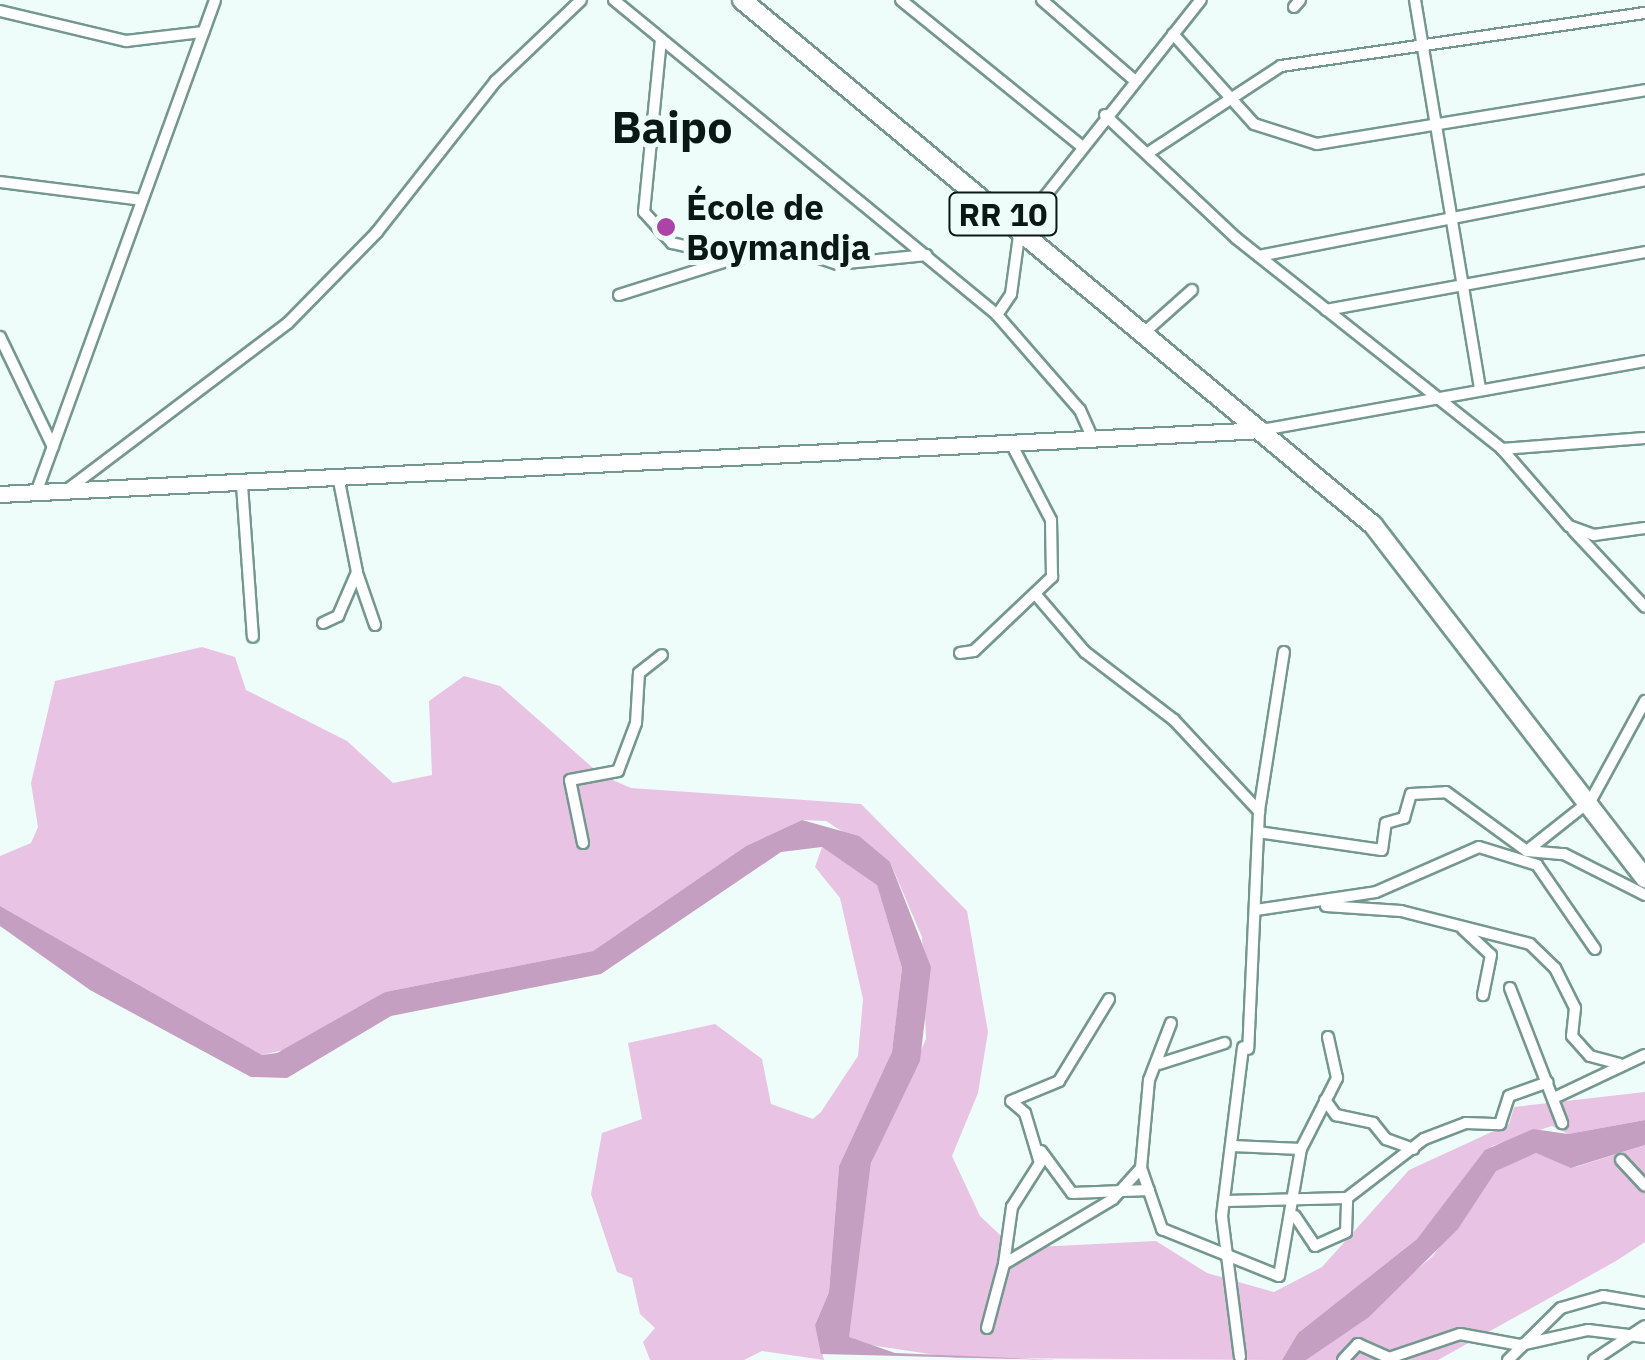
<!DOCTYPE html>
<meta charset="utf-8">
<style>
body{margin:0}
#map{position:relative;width:1645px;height:1360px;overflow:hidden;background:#eefdf9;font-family:"IBM Plex Sans",sans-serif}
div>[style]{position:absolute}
.green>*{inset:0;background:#e8c3e4}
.water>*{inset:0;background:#c59fc1}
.roads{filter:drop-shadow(2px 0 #75988e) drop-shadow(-2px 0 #75988e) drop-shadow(0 2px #75988e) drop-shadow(0 -2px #75988e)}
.street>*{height:10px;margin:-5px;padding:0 5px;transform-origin:5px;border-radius:5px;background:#fff}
.secondary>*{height:15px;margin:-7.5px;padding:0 7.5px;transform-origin:7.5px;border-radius:7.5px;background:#fff}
.primary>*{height:18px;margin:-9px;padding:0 9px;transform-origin:9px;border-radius:9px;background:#fff}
.dots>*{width:28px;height:28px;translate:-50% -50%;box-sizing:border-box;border:5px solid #eefdf9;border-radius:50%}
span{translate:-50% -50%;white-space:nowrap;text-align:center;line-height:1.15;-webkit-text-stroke:10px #eefdf9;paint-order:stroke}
.shield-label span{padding:2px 8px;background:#eefdf9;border:2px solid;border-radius:8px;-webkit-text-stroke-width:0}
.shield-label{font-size:32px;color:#0a1815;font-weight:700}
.poi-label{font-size:35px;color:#0a1815;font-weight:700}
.left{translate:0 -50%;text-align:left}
.district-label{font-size:45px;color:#0a1815;font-weight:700}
</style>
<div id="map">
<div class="green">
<i style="clip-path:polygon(202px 647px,235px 657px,246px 690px,347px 741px,393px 783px,432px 775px,429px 701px,464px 676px,500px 686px,601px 775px,631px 788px,861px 804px,967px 911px,988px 1032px,978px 1093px,952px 1156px,980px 1216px,1014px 1248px,1156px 1241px,1207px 1273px,1274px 1292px,1322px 1267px,1409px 1170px,1509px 1124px,1514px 1107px,1645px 1092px,1645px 1120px,1568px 1134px,1552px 1126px,1492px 1146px,1417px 1239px,1298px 1333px,1282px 1360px,956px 1358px,863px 1344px,848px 1338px,871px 1163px,926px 1039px,922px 937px,890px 862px,826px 821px,802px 820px,746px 846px,593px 951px,385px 992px,296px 1047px,262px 1055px,0 906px,0 856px,31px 843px,38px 827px,31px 783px,55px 681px)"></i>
<i style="clip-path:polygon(822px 847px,877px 884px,902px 968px,892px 1053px,839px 1166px,829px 1292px,815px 1325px,824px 1360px,762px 1351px,744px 1360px,650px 1360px,643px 1342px,655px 1328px,640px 1314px,632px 1278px,617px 1272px,591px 1194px,602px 1133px,642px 1119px,628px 1043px,715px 1024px,762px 1059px,771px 1104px,813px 1119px,821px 1112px,858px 1056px,863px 999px,840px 898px,815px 867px)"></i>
<i style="clip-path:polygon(1645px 1145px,1645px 1242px,1616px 1261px,1438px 1360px,1306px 1360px,1432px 1257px,1496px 1170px,1536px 1153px,1576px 1167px)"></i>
</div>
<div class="water">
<i style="clip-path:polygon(802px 820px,859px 836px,890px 862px,931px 967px,920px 1061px,871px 1163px,849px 1337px,895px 1353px,1057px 1360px,821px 1354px,815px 1325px,829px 1292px,839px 1166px,892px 1052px,902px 968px,877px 885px,822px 847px,781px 852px,601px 974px,391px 1016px,287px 1078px,251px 1077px,90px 990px,0 926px,0 906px,262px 1055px,277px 1053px,385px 992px,593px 951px,746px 846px)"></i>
<i style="clip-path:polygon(1645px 1120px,1645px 1145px,1571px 1168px,1536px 1153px,1496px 1171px,1458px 1229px,1369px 1317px,1306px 1360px,1282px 1360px,1298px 1333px,1417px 1239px,1485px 1150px,1533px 1129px,1568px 1134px)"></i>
</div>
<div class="roads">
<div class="street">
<i style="left:614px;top:0;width:496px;rotate:39.4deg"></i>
<i style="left:997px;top:315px;width:126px;rotate:48.9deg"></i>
<i style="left:1080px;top:410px;width:32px;rotate:66deg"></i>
<i style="left:901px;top:0;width:230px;rotate:39deg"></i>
<i style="left:1042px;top:0;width:122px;rotate:41deg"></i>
<i style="left:1415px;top:0;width:393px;rotate:80.5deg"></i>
<i style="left:1294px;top:7px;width:9px;rotate:-49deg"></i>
<i style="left:0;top:11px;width:130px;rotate:13.4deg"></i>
<i style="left:126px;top:41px;width:78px;rotate:-6.7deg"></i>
<i style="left:1173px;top:34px;width:121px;rotate:48deg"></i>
<i style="left:1254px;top:124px;width:66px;rotate:17.6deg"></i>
<i style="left:1317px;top:144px;width:332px;rotate:-9.3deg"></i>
<i style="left:661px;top:39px;width:174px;rotate:95.6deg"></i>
<i style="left:644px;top:212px;width:42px;rotate:47.9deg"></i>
<i style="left:672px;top:243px;width:62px;rotate:13.1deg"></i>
<i style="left:1105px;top:115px;width:180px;rotate:43.2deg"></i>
<i style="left:1236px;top:238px;width:340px;rotate:38.4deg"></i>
<i style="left:1502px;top:449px;width:102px;rotate:49deg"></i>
<i style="left:1569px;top:526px;width:27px;rotate:20deg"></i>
<i style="left:1594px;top:535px;width:51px;rotate:-7.8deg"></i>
<i style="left:1148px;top:153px;width:159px;rotate:-33.2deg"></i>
<i style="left:1281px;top:66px;width:368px;rotate:-8.3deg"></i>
<i style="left:0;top:182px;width:143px;rotate:7.2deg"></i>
<i style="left:1259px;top:256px;width:393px;rotate:-11.1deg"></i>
<i style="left:619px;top:295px;width:123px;rotate:-17.5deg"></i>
<i style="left:736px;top:258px;width:75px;rotate:-2.3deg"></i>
<i style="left:811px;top:255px;width:28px;rotate:19deg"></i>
<i style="left:837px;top:264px;width:90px;rotate:-5.7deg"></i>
<i style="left:1326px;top:310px;width:324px;rotate:-10.3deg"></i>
<i style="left:997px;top:315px;width:25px;rotate:-56deg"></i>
<i style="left:1011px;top:294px;width:67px;rotate:-82.2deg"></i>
<i style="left:1020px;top:228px;width:291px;rotate:-51.6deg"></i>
<i style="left:1145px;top:332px;width:63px;rotate:-41.8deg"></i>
<i style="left:0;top:337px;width:122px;rotate:64.3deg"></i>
<i style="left:1262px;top:430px;width:389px;rotate:-10.2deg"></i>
<i style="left:1502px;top:449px;width:143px;rotate:-4.4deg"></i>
<i style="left:242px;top:485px;width:152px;rotate:85.9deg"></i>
<i style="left:67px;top:490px;width:277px;rotate:-37.1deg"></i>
<i style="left:288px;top:323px;width:127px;rotate:-45.6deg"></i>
<i style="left:377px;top:232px;width:192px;rotate:-51.8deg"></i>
<i style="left:496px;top:81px;width:117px;rotate:-43.6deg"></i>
<i style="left:36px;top:493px;width:524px;rotate:-70.04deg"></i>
<i style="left:1573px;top:530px;width:105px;rotate:46.9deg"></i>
<i style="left:357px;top:573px;width:55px;rotate:70.9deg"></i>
<i style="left:1037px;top:596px;width:74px;rotate:49.4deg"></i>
<i style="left:1085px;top:652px;width:112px;rotate:37.4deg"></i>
<i style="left:1174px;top:720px;width:125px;rotate:47deg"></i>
<i style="left:1259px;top:811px;width:238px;rotate:92.6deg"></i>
<i style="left:323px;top:623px;width:17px;rotate:-25deg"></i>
<i style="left:338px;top:616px;width:48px;rotate:-66.6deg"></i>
<i style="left:357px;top:572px;width:98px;rotate:-101.2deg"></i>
<i style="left:960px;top:653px;width:14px;rotate:-8deg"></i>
<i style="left:974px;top:651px;width:108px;rotate:-43.5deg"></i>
<i style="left:1052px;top:577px;width:57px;rotate:-91deg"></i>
<i style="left:1051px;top:520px;width:87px;rotate:-117.5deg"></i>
<i style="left:1259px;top:811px;width:161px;rotate:-81.1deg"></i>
<i style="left:1258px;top:832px;width:125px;rotate:8.3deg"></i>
<i style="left:1382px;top:850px;width:27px;rotate:-82deg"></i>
<i style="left:1386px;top:823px;width:19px;rotate:-16deg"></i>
<i style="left:1404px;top:818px;width:25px;rotate:-74deg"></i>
<i style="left:1411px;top:794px;width:35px;rotate:-3deg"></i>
<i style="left:1446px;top:792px;width:100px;rotate:36.1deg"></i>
<i style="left:1527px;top:851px;width:37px;rotate:5deg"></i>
<i style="left:1564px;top:854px;width:91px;rotate:26.8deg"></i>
<i style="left:583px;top:843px;width:64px;rotate:-101.7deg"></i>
<i style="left:570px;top:780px;width:49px;rotate:-10.6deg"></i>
<i style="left:618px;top:771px;width:51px;rotate:-69.4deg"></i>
<i style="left:636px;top:723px;width:50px;rotate:-86.6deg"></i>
<i style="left:639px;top:673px;width:29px;rotate:-38deg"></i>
<i style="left:1528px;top:850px;width:80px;rotate:-38.4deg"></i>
<i style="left:1591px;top:800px;width:113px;rotate:-61.4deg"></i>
<i style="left:1326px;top:906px;width:75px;rotate:3.8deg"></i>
<i style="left:1401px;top:911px;width:133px;rotate:14.3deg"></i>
<i style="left:1530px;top:944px;width:35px;rotate:44deg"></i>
<i style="left:1555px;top:968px;width:45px;rotate:63.4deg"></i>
<i style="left:1575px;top:1008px;width:28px;rotate:96deg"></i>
<i style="left:1572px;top:1036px;width:27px;rotate:48deg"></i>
<i style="left:1590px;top:1056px;width:30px;rotate:15deg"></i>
<i style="left:1256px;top:910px;width:121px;rotate:-8.5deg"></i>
<i style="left:1376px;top:892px;width:112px;rotate:-23.6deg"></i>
<i style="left:1479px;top:847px;width:61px;rotate:17.2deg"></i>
<i style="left:1537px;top:865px;width:102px;rotate:55.4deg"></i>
<i style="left:1463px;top:929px;width:38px;rotate:43deg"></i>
<i style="left:1491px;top:955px;width:41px;rotate:101.3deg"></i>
<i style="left:1510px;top:988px;width:145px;rotate:68.9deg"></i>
<i style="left:1159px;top:1064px;width:69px;rotate:-17.7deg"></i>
<i style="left:1556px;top:1097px;width:98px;rotate:-25.3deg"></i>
<i style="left:1325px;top:1100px;width:19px;rotate:54deg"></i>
<i style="left:1336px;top:1115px;width:38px;rotate:12deg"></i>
<i style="left:1373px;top:1123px;width:21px;rotate:51deg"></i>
<i style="left:1386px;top:1139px;width:29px;rotate:20deg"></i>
<i style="left:1232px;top:1146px;width:69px;rotate:2.5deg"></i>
<i style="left:1041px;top:1151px;width:52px;rotate:53.6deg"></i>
<i style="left:1072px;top:1193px;width:77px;rotate:-2.2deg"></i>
<i style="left:1621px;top:1160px;width:35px;rotate:47deg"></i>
<i style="left:1141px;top:1168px;width:65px;rotate:71deg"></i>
<i style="left:1162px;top:1229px;width:126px;rotate:21.9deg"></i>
<i style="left:1279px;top:1276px;width:129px;rotate:-80.2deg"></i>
<i style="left:1301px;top:1149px;width:80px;rotate:-63.1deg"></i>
<i style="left:1337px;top:1078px;width:42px;rotate:-102.4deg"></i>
<i style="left:1226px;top:1201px;width:121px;rotate:-1.4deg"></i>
<i style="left:1347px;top:1198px;width:97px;rotate:-37.5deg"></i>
<i style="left:1424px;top:1139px;width:45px;rotate:-20.9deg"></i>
<i style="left:1466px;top:1123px;width:34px;rotate:2deg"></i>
<i style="left:1500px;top:1124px;width:29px;rotate:-72deg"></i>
<i style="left:1509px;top:1096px;width:41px;rotate:-19.7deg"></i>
<i style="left:1295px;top:1216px;width:36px;rotate:56deg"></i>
<i style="left:1315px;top:1246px;width:34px;rotate:-24deg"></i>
<i style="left:1346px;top:1232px;width:34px;rotate:-88deg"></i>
<i style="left:1004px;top:1264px;width:58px;rotate:-82deg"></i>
<i style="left:1012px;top:1207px;width:52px;rotate:-57.5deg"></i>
<i style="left:1040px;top:1163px;width:52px;rotate:-106.7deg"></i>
<i style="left:1025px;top:1113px;width:18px;rotate:-139deg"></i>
<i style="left:1011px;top:1101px;width:52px;rotate:-22.6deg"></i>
<i style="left:1059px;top:1081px;width:96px;rotate:-58.6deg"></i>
<i style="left:987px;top:1328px;width:66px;rotate:-75.1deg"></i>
<i style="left:1004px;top:1264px;width:127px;rotate:-30.8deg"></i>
<i style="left:1113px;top:1199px;width:42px;rotate:-47.9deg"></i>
<i style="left:1141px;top:1168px;width:88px;rotate:-84.8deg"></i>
<i style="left:1149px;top:1080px;width:61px;rotate:-68.9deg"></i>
<i style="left:1240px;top:1357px;width:142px;rotate:-97.3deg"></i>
<i style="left:1222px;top:1216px;width:170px;rotate:-82.9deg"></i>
<i style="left:1343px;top:1360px;width:22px;rotate:-47deg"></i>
<i style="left:1358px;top:1344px;width:34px;rotate:24deg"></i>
<i style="left:1389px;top:1358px;width:75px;rotate:-18.7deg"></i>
<i style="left:1460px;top:1334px;width:61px;rotate:10.4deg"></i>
<i style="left:1520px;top:1345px;width:70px;rotate:-12.4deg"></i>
<i style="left:1588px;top:1330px;width:57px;rotate:7deg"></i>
<i style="left:1508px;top:1360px;width:74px;rotate:-44.5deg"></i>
<i style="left:1561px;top:1308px;width:44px;rotate:-15.9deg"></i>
<i style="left:1603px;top:1296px;width:43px;rotate:9.5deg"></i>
<i style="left:1594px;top:1360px;width:61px;rotate:-33.7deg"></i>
</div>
<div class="secondary">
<i style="left:0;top:494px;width:1264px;rotate:-2.9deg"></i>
</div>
<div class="primary">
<i style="left:742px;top:0;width:821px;rotate:39.76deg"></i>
<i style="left:1373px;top:525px;width:446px;rotate:52.4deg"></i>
</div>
</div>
<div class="dots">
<i style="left:666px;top:227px;background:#ac44a7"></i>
</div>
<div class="shield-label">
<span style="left:1003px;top:214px">RR 10</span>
</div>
<div class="poi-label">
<span class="left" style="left:686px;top:227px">École de<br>Boymandja</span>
</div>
<div class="district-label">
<span style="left:672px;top:127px">Baipo</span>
</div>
</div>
